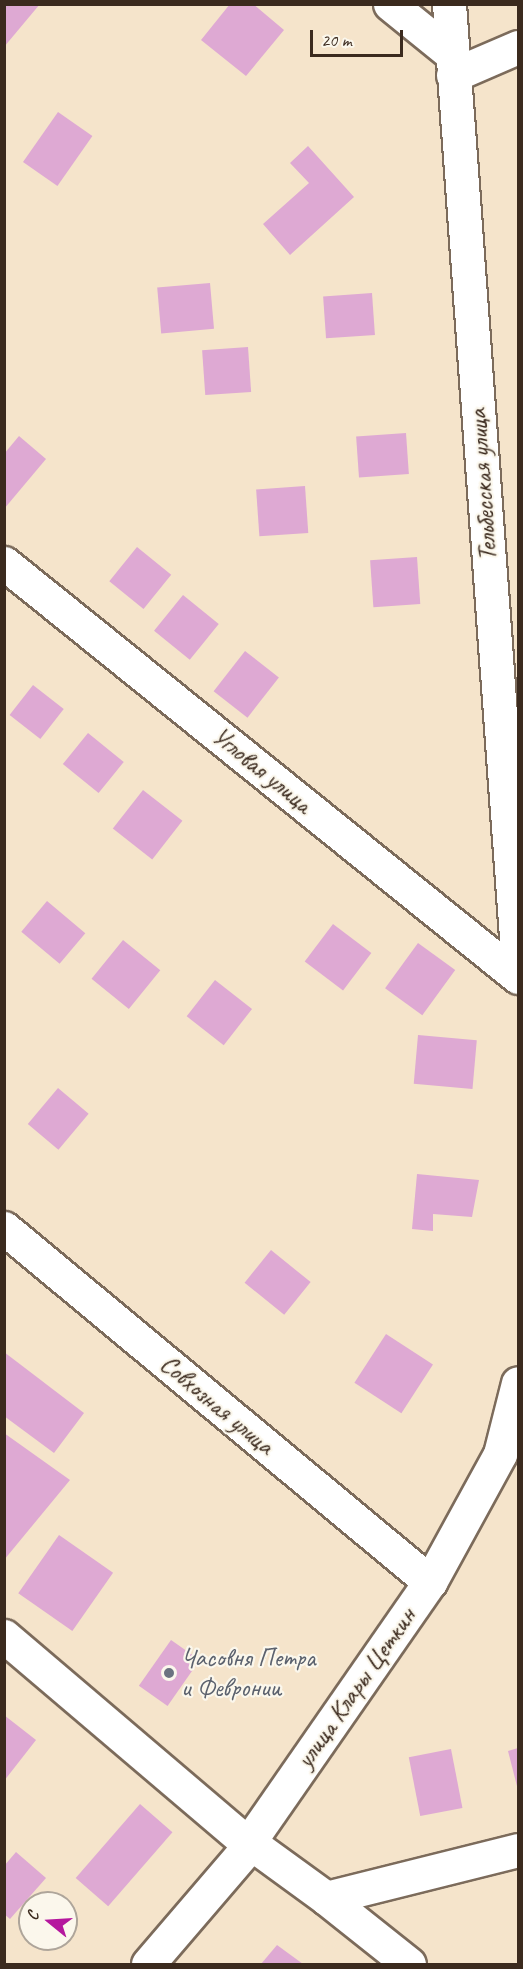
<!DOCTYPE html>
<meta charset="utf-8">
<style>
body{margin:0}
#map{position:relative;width:523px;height:1969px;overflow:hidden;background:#f5e4cb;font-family:Caveat,sans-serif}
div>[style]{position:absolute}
.building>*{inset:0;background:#dea9d3;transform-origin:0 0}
.roads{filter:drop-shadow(2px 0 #7c6b5b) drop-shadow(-2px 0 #7c6b5b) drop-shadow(0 2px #7c6b5b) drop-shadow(0 -2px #7c6b5b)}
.minor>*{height:33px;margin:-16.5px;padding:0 16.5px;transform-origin:16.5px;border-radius:16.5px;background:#fff}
.tertiary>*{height:33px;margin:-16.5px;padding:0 16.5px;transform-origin:16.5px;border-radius:16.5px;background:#fff}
.dots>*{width:16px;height:16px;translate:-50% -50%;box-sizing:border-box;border:3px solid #fbf7ec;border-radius:50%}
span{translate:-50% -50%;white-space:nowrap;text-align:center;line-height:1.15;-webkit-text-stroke:4.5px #fbf7ec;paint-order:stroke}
.street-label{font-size:26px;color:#3b2a1e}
.worship-label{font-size:26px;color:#5b616d}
.left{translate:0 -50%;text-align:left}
.frame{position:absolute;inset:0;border:6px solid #3b2a1e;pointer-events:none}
.north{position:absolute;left:18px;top:1891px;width:60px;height:60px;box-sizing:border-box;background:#fbf7ec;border:2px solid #aea59a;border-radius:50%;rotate:288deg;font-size:16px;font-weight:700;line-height:24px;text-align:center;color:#3b2a1e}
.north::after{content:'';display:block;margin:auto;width:21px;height:27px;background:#b5179e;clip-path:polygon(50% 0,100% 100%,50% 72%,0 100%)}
.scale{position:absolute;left:310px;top:30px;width:93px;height:27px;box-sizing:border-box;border:3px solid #3b2a1e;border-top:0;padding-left:8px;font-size:18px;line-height:21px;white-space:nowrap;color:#3b2a1e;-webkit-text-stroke:4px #fbf7ec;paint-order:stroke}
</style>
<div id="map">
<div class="building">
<i style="clip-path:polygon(4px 4px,40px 4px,4px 47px)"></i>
<i style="clip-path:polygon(230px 4px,253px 4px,284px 30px,246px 76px,201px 40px)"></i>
<i style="left:58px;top:112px;width:42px;height:61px;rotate:35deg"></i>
<i style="clip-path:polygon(308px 146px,354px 197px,290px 255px,263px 224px,309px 183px,290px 163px)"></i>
<i style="left:210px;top:283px;width:46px;height:53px;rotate:85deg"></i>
<i style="left:372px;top:293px;width:42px;height:49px;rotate:86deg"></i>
<i style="left:248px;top:347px;width:45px;height:46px;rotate:86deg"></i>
<i style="left:406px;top:433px;width:41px;height:50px;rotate:86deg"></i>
<i style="clip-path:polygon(19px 436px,46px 459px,4px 509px,4px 454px)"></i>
<i style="left:305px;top:486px;width:47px;height:49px;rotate:86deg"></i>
<i style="left:137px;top:547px;width:44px;height:44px;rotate:39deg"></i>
<i style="left:417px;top:557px;width:47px;height:47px;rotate:86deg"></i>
<i style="left:183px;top:595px;width:46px;height:46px;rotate:39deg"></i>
<i style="left:245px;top:651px;width:43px;height:51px;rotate:38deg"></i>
<i style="left:33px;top:685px;width:39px;height:38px;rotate:38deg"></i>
<i style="left:88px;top:733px;width:46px;height:40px;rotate:39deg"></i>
<i style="left:143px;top:790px;width:50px;height:49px;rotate:38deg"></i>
<i style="left:47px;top:901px;width:50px;height:40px;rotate:40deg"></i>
<i style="left:333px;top:924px;width:48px;height:47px;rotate:37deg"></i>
<i style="left:123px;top:940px;width:48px;height:50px;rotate:39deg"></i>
<i style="left:418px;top:943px;width:46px;height:56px;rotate:36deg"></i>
<i style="left:215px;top:980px;width:47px;height:46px;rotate:38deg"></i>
<i style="left:418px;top:1035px;width:59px;height:49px;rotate:5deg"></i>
<i style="left:58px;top:1088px;width:40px;height:47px;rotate:40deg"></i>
<i style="clip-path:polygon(417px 1174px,479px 1180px,472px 1217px,433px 1214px,433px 1231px,412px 1229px)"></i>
<i style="left:271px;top:1250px;width:51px;height:42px;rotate:39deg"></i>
<i style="left:386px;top:1334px;width:56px;height:58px;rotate:33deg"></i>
<i style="clip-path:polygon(4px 1352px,84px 1413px,54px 1453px,4px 1416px)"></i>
<i style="clip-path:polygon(4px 1433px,70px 1480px,4px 1560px)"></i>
<i style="left:59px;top:1535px;width:66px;height:71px;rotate:35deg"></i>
<i style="left:171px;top:1640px;width:35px;height:56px;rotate:35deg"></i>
<i style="clip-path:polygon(4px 1715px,36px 1740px,4px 1781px)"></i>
<i style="clip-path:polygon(518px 1748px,518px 1790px,508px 1751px)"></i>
<i style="left:451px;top:1749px;width:60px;height:43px;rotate:79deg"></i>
<i style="left:140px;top:1804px;width:43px;height:98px;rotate:41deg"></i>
<i style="clip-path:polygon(16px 1852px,46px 1878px,10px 1919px,4px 1914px,4px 1866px)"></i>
<i style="clip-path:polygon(277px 1945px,303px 1964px,261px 1964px)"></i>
</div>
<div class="roads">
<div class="minor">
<i style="left:390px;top:4px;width:81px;rotate:39deg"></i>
<i style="left:453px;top:75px;width:71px;rotate:-23.3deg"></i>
<i style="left:4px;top:563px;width:660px;rotate:38.85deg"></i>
<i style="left:4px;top:1228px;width:554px;rotate:39.73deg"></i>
<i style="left:4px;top:1636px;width:323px;rotate:40.4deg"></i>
<i style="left:249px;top:1842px;width:95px;rotate:36deg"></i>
<i style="left:326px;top:1898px;width:106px;rotate:38.5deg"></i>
<i style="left:326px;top:1898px;width:198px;rotate:-14deg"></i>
</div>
<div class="tertiary">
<i style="left:449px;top:4px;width:963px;rotate:85.89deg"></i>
<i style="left:148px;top:1964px;width:157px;rotate:-49.4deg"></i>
<i style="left:250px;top:1845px;width:3px;rotate:-108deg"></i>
<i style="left:249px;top:1842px;width:317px;rotate:-55.2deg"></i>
<i style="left:430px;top:1582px;width:146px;rotate:-61.3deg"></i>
<i style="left:500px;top:1454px;width:73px;rotate:-75.8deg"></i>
</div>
</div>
<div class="dots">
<i style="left:169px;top:1673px;background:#6b7280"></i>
</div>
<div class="street-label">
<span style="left:483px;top:485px;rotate:-94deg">Тельбесская улица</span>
<span style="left:262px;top:770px;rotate:39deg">Угловая улица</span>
<span style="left:217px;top:1405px;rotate:40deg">Совхозная улица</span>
<span style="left:356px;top:1688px;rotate:-55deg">улица Клары Цеткин</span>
</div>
<div class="worship-label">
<span class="left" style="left:181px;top:1673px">Часовня Петра<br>и Февронии</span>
</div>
<div class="frame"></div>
<div class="north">С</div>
<div class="scale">20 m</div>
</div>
